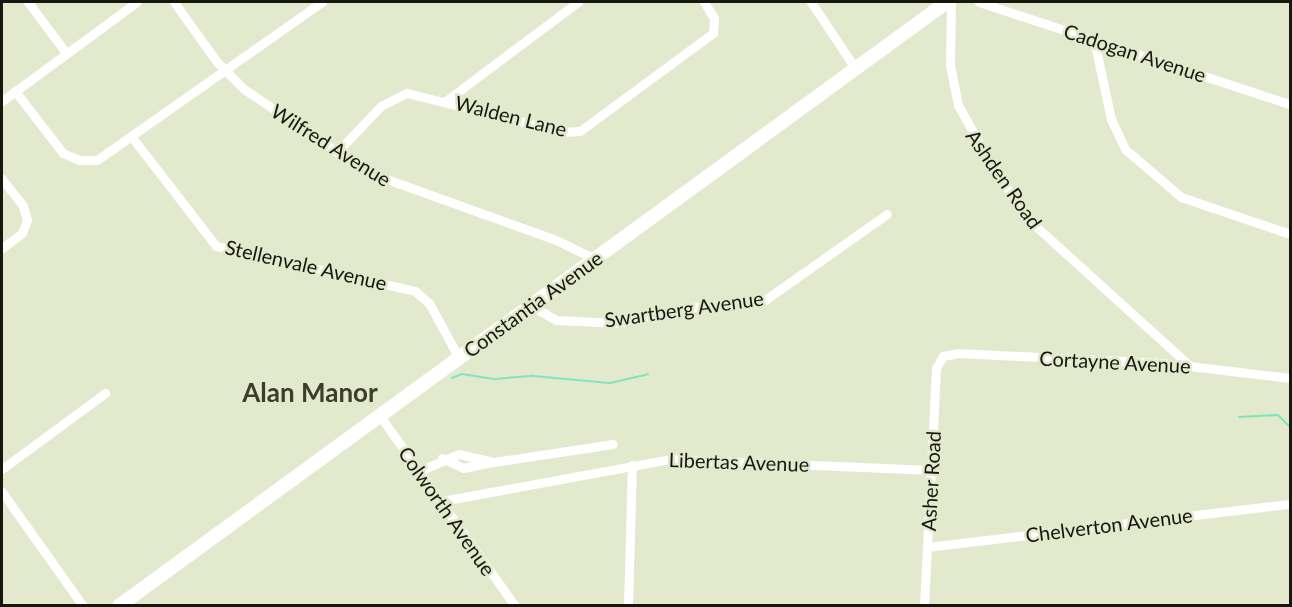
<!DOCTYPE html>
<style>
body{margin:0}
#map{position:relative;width:1292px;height:607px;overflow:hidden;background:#e2e9cd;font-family:Lato,sans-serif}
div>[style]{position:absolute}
.stream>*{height:2px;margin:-1px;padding:0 1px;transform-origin:1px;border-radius:1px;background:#81e5bc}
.street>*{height:9px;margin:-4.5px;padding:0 4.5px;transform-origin:4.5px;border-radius:4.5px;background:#fff}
.secondary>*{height:14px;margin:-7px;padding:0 7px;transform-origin:7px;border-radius:7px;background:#fff}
span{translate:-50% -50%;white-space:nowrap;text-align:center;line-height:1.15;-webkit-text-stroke:5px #e2e9cd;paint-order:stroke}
.street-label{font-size:20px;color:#16180e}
.district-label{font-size:26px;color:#3a3e28;font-weight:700}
.frame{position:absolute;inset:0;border:3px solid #16180e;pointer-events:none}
</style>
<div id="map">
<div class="stream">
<i style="left:452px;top:378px;width:11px;rotate:-22deg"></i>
<i style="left:462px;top:374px;width:33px;rotate:9deg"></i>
<i style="left:495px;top:379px;width:38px;rotate:-5deg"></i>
<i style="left:533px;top:376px;width:77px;rotate:5.2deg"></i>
<i style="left:610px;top:383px;width:39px;rotate:-13deg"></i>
<i style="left:1239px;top:417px;width:39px;rotate:-3deg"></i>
<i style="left:1278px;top:415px;width:17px;rotate:45deg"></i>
</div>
<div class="street">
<i style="left:28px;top:2px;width:64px;rotate:53.3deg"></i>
<i style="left:174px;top:2px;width:74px;rotate:54.4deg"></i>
<i style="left:217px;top:62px;width:38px;rotate:45deg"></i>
<i style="left:244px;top:89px;width:148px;rotate:34deg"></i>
<i style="left:367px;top:172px;width:201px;rotate:19.8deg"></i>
<i style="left:556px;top:240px;width:43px;rotate:26deg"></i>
<i style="left:811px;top:2px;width:79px;rotate:56.3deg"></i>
<i style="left:951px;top:2px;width:63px;rotate:90.9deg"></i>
<i style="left:950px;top:65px;width:41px;rotate:78.7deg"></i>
<i style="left:958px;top:105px;width:74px;rotate:61deg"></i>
<i style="left:994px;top:170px;width:62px;rotate:54.8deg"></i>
<i style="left:1030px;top:221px;width:215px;rotate:42.2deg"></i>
<i style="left:979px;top:2px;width:327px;rotate:18.2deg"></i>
<i style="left:1094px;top:40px;width:81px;rotate:77.9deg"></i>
<i style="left:1111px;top:119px;width:33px;rotate:65deg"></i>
<i style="left:1125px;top:149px;width:74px;rotate:40.6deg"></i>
<i style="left:1181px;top:197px;width:115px;rotate:18.7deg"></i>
<i style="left:15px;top:91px;width:78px;rotate:52.3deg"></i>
<i style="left:63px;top:153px;width:17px;rotate:24deg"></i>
<i style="left:79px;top:160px;width:18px"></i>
<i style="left:97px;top:160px;width:275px;rotate:-35.1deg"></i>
<i style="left:447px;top:100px;width:164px;rotate:-36.8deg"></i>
<i style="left:2px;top:101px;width:167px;rotate:-36.3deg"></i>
<i style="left:131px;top:136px;width:139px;rotate:52.3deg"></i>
<i style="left:216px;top:246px;width:204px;rotate:12.7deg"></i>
<i style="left:415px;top:291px;width:18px;rotate:41deg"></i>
<i style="left:429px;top:303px;width:63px;rotate:61.4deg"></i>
<i style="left:337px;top:152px;width:64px;rotate:-46.3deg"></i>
<i style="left:381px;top:106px;width:29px;rotate:-27deg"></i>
<i style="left:407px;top:93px;width:161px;rotate:14deg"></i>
<i style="left:563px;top:132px;width:17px;rotate:-3deg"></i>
<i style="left:580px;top:131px;width:165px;rotate:-36.4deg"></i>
<i style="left:713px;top:33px;width:15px;rotate:-86deg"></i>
<i style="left:714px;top:18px;width:19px;rotate:-122deg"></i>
<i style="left:2px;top:179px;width:34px;rotate:52deg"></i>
<i style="left:23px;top:206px;width:15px;rotate:74deg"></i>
<i style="left:27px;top:220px;width:14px;rotate:111deg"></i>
<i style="left:22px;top:233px;width:25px;rotate:143deg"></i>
<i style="left:531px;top:306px;width:29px;rotate:29deg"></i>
<i style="left:556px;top:320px;width:61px;rotate:2.8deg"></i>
<i style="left:617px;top:323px;width:69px;rotate:-12.6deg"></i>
<i style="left:684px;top:308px;width:81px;rotate:-5.6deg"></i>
<i style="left:765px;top:300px;width:149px;rotate:-35.2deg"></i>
<i style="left:380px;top:416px;width:233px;rotate:54.6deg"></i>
<i style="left:442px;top:458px;width:23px;rotate:25deg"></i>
<i style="left:463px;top:468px;width:32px;rotate:-11deg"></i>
<i style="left:2px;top:469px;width:128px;rotate:-36.4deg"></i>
<i style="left:419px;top:471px;width:43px;rotate:-23deg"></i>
<i style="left:459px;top:454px;width:36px;rotate:13deg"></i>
<i style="left:494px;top:462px;width:120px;rotate:-8.6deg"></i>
<i style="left:2px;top:492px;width:140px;rotate:54.6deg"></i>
<i style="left:442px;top:501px;width:233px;rotate:-10.4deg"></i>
<i style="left:671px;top:459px;width:261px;rotate:2.4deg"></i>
<i style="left:927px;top:547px;width:366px;rotate:-6.8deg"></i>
<i style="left:628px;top:606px;width:141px;rotate:-88.4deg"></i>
<i style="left:924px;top:606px;width:238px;rotate:-87.1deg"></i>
<i style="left:936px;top:368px;width:14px;rotate:-60deg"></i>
<i style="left:943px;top:356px;width:15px;rotate:-11deg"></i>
<i style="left:958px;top:353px;width:205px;rotate:2.8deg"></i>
<i style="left:1163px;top:363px;width:128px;rotate:6.7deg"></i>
</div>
<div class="secondary">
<i style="left:119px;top:606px;width:1025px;rotate:-36.11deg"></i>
</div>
<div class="street-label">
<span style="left:1135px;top:53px;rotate:18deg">Cadogan Avenue</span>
<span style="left:511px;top:116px;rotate:14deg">Walden Lane</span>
<span style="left:331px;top:145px;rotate:32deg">Wilfred Avenue</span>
<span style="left:1004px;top:179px;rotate:55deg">Ashden Road</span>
<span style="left:306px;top:265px;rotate:13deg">Stellenvale Avenue</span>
<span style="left:533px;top:304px;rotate:-36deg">Constantia Avenue</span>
<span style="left:684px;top:309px;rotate:-8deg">Swartberg Avenue</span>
<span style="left:1115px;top:362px;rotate:3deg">Cortayne Avenue</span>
<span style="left:739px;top:462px;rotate:2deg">Libertas Avenue</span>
<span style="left:931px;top:481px;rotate:-87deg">Asher Road</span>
<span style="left:447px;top:511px;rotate:55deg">Colworth Avenue</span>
<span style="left:1109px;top:525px;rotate:-7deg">Chelverton Avenue</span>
</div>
<div class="district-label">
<span style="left:310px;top:393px">Alan Manor</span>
</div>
<div class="frame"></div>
</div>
